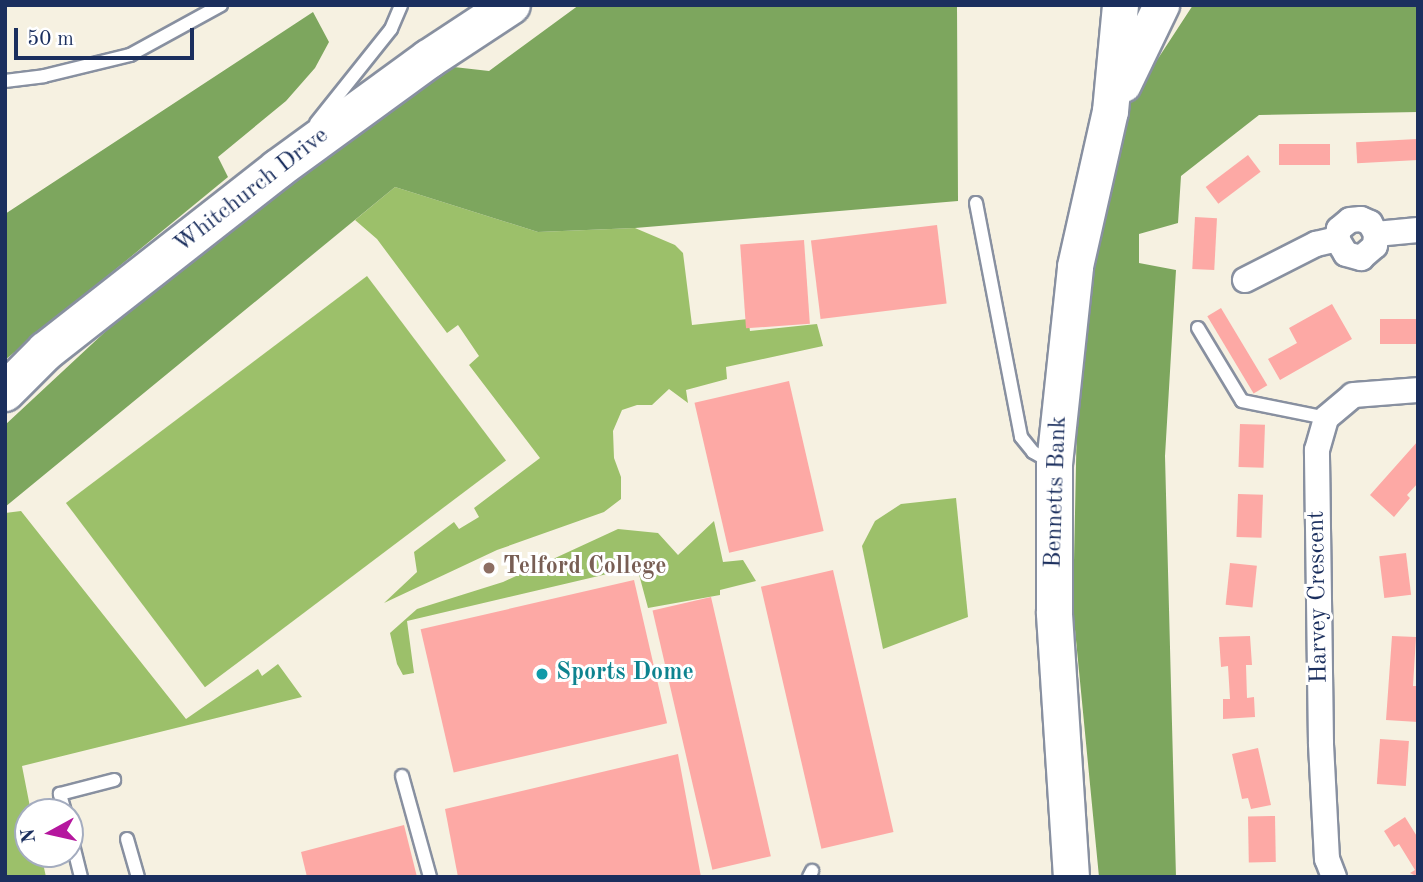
<!DOCTYPE html>
<style>
body{margin:0}
#map{position:relative;width:1423px;height:882px;overflow:hidden;background:#f6f1e1;font-family:"Old Standard TT",serif}
div>[style]{position:absolute}
.green>*{inset:0;background:#9cc06a;transform-origin:0 0}
.forest>*{inset:0;background:#7da65e}
.building>*{inset:0;background:#fda9a5;transform-origin:0 0}
.roads{filter:drop-shadow(2px 0 #8890a0) drop-shadow(-2px 0 #8890a0) drop-shadow(0 2px #8890a0) drop-shadow(0 -2px #8890a0)}
.service>*{height:12px;margin:-6px;padding:0 6px;transform-origin:6px;border-radius:6px;background:#fff}
.minor>*{height:24px;margin:-12px;padding:0 12px;transform-origin:12px;border-radius:12px;background:#fff}
.secondary>*{height:35px;margin:-17.5px;padding:0 17.5px;transform-origin:17.5px;border-radius:17.5px;background:#fff}
.primary>*{height:38px;margin:-19px;padding:0 19px;transform-origin:19px;border-radius:19px;background:#fff}
.dots>*{width:19px;height:19px;translate:-50% -50%;box-sizing:border-box;border:4px solid #fff;border-radius:50%}
span{translate:-50% -50%;white-space:nowrap;text-align:center;line-height:1.15;-webkit-text-stroke:6px #fff;paint-order:stroke}
.street-label{font-size:24px;color:#1b2f5e}
.education-label{font-size:24px;color:#785e54;font-weight:700}
.left{translate:0 -50%;text-align:left}
.culture-label{font-size:24px;color:#0d838f;font-weight:700}
.frame{position:absolute;inset:0;border:7px solid #1b2f5e;pointer-events:none}
.north{position:absolute;left:14px;top:798px;width:70px;height:70px;box-sizing:border-box;background:#fff;border:2px solid #a4acbf;border-radius:50%;rotate:262deg;font-size:19px;font-weight:700;line-height:28px;text-align:center;color:#1b2f5e}
.north::after{content:'';display:block;margin:auto;width:24px;height:32px;background:#b5179e;clip-path:polygon(50% 0,100% 100%,50% 72%,0 100%)}
.scale{position:absolute;left:14px;top:28px;width:180px;height:32px;box-sizing:border-box;border:4px solid #1b2f5e;border-top:0;padding-left:9px;font-size:21px;line-height:24px;white-space:nowrap;color:#1b2f5e;-webkit-text-stroke:5px #fff;paint-order:stroke}
</style>
<div id="map">
<div class="green">
<i style="clip-path:polygon(395px 187px,538px 232px,635px 228px,675px 245px,683px 253px,692px 325px,748px 319px,750px 331px,817px 324px,823px 346px,726px 367px,727px 379px,686px 390px,688px 403px,669px 389px,652px 405px,637px 405px,622px 410px,613px 431px,614px 458px,621px 477px,621px 499px,604px 512px,497px 550px,384px 603px,417px 572px,414px 552px,454px 522px,459px 529px,479px 517px,474px 508px,540px 458px,469px 365px,479px 356px,458px 325px,447px 333px,377px 239px,355px 220px)"></i>
<i style="left:367px;top:276px;width:231px;height:377px;rotate:53deg"></i>
<i style="clip-path:polygon(956px 498px,968px 617px,883px 649px,862px 546px,875px 521px,901px 504px)"></i>
<i style="clip-path:polygon(21px 511px,186px 719px,258px 669px,262px 676px,278px 664px,302px 697px,22px 766px,31px 812px,28px 812px,28px 854px,41px 854px,46px 877px,5px 877px,5px 513px)"></i>
<i style="clip-path:polygon(714px 521px,723px 562px,743px 560px,756px 581px,720px 590px,720px 595px,648px 608px,637px 567px,407px 621px,414px 673px,403px 675px,397px 664px,390px 633px,417px 609px,503px 582px,618px 529px,658px 533px,678px 555px)"></i>
</div>
<div class="forest">
<i style="clip-path:polygon(579px 5px,957px 5px,958px 201px,635px 228px,538px 232px,395px 187px,5px 507px,5px 425px,106px 331px,254px 206px,445px 66px,489px 71px)"></i>
<i style="clip-path:polygon(1193px 5px,1418px 5px,1418px 112px,1259px 115px,1181px 176px,1178px 223px,1139px 234px,1139px 263px,1176px 270px,1165px 456px,1176px 877px,1099px 877px,1073px 609px,1077px 417px,1095px 265px,1114px 155px,1127px 106px)"></i>
<i style="clip-path:polygon(313px 12px,329px 42px,315px 68px,286px 101px,218px 157px,228px 177px,5px 360px,5px 214px)"></i>
</div>
<div class="building">
<i style="left:1417px;top:139px;width:21px;height:61px;rotate:87deg"></i>
<i style="left:1330px;top:144px;width:21px;height:51px;rotate:90deg"></i>
<i style="left:1248px;top:155px;width:21px;height:53px;rotate:53deg"></i>
<i style="left:1195px;top:217px;width:22px;height:52px;rotate:3deg"></i>
<i style="left:937px;top:225px;width:79px;height:127px;rotate:83deg"></i>
<i style="left:804px;top:240px;width:84px;height:64px;rotate:86deg"></i>
<i style="clip-path:polygon(1332px 304px,1352px 339px,1280px 380px,1268px 359px,1297px 343px,1289px 328px)"></i>
<i style="left:1221px;top:308px;width:90px;height:16px;rotate:59deg"></i>
<i style="left:1418px;top:319px;width:25px;height:38px;rotate:90deg"></i>
<i style="left:789px;top:381px;width:154px;height:97px;rotate:77deg"></i>
<i style="left:1240px;top:424px;width:25px;height:43px;rotate:2deg"></i>
<i style="clip-path:polygon(1418px 441px,1418px 483px,1407px 495px,1410px 498px,1394px 517px,1370px 495px)"></i>
<i style="left:1238px;top:494px;width:25px;height:43px;rotate:2deg"></i>
<i style="left:1406px;top:553px;width:42px;height:27px;rotate:83deg"></i>
<i style="left:1230px;top:563px;width:27px;height:42px;rotate:6deg"></i>
<i style="left:833px;top:570px;width:269px;height:74px;rotate:77deg"></i>
<i style="left:634px;top:580px;width:147px;height:219px;rotate:77deg"></i>
<i style="left:711px;top:597px;width:266px;height:60px;rotate:77deg"></i>
<i style="clip-path:polygon(1250px 636px,1252px 665px,1246px 665px,1247px 698px,1254px 697px,1255px 717px,1223px 719px,1223px 699px,1230px 699px,1228px 666px,1221px 667px,1219px 637px)"></i>
<i style="clip-path:polygon(1392px 636px,1416px 637px,1413px 686px,1418px 686px,1418px 722px,1386px 720px)"></i>
<i style="left:1380px;top:739px;width:29px;height:45px;rotate:4deg"></i>
<i style="clip-path:polygon(1258px 748px,1271px 805px,1251px 809px,1248px 798px,1242px 799px,1232px 754px)"></i>
<i style="clip-path:polygon(678px 754px,701px 877px,458px 877px,445px 809px)"></i>
<i style="left:1275px;top:816px;width:46px;height:27px;rotate:89deg"></i>
<i style="clip-path:polygon(1405px 817px,1418px 838px,1418px 877px,1410px 873px,1415px 870px,1399px 844px,1394px 847px,1384px 831px)"></i>
<i style="clip-path:polygon(404px 825px,417px 877px,307px 877px,301px 852px)"></i>
</div>
<div class="roads">
<div class="service">
<i style="left:5px;top:81px;width:39px;rotate:-7deg"></i>
<i style="left:44px;top:76px;width:89px;rotate:-13.7deg"></i>
<i style="left:130px;top:55px;width:104px;rotate:-28.8deg"></i>
<i style="left:316px;top:123px;width:120px;rotate:-51.4deg"></i>
<i style="left:391px;top:29px;width:26px;rotate:-67deg"></i>
<i style="left:976px;top:203px;width:238px;rotate:79.1deg"></i>
<i style="left:1021px;top:437px;width:19px;rotate:51deg"></i>
<i style="left:1033px;top:452px;width:21px;rotate:29deg"></i>
<i style="left:1198px;top:328px;width:85px;rotate:58.9deg"></i>
<i style="left:1242px;top:401px;width:86px;rotate:11.4deg"></i>
<i style="left:402px;top:776px;width:105px;rotate:74.5deg"></i>
<i style="left:65px;top:812px;width:19px;rotate:-106deg"></i>
<i style="left:60px;top:794px;width:56px;rotate:-14.5deg"></i>
<i style="left:70px;top:833px;width:45px;rotate:76deg"></i>
<i style="left:127px;top:839px;width:40px;rotate:74deg"></i>
<i style="left:809px;top:877px;width:7px;rotate:-63deg"></i>
</div>
<div class="minor">
<i style="left:1337px;top:239px;width:17px;rotate:59deg"></i>
<i style="left:1346px;top:254px;width:16px;rotate:15deg"></i>
<i style="left:1361px;top:258px;width:18px;rotate:-41deg"></i>
<i style="left:1375px;top:246px;width:12px;rotate:-85deg"></i>
<i style="left:1245px;top:280px;width:80px;rotate:-26.9deg"></i>
<i style="left:1316px;top:244px;width:22px;rotate:-13deg"></i>
<i style="left:1337px;top:239px;width:10px;rotate:-79deg"></i>
<i style="left:1339px;top:229px;width:14px;rotate:-39deg"></i>
<i style="left:1350px;top:220px;width:11px;rotate:-5deg"></i>
<i style="left:1361px;top:219px;width:10px;rotate:24deg"></i>
<i style="left:1370px;top:223px;width:13px;rotate:61deg"></i>
<i style="left:1376px;top:234px;width:42px;rotate:-5.4deg"></i>
<i style="left:1334px;top:877px;width:19px;rotate:-111deg"></i>
<i style="left:1327px;top:859px;width:116px;rotate:-93deg"></i>
<i style="left:1321px;top:743px;width:293px;rotate:-90.8deg"></i>
<i style="left:1317px;top:450px;width:33px;rotate:-74deg"></i>
<i style="left:1326px;top:418px;width:35px;rotate:-40deg"></i>
<i style="left:1353px;top:395px;width:65px;rotate:-4.4deg"></i>
</div>
<div class="secondary">
<i style="left:1123px;top:84px;width:88px;rotate:-64.3deg"></i>
<i style="left:1071px;top:877px;width:266px;rotate:-93.7deg"></i>
<i style="left:1054px;top:612px;width:148px;rotate:-90deg"></i>
<i style="left:1054px;top:464px;width:199px;rotate:-83.9deg"></i>
<i style="left:1075px;top:266px;width:159px;rotate:-77.3deg"></i>
<i style="left:1110px;top:111px;width:106px;rotate:-84.6deg"></i>
</div>
<div class="primary">
<i style="left:5px;top:392px;width:58px;rotate:-45deg"></i>
<i style="left:46px;top:351px;width:295px;rotate:-38.1deg"></i>
<i style="left:278px;top:169px;width:187px;rotate:-36.1deg"></i>
<i style="left:429px;top:59px;width:98px;rotate:-33.4deg"></i>
</div>
</div>
<div class="dots">
<i style="left:489px;top:568px;background:#8d6e63"></i>
<i style="left:542px;top:674px;background:#0f9aa8"></i>
</div>
<div class="street-label">
<span style="left:252px;top:191px;rotate:-38deg">Whitchurch Drive</span>
<span style="left:1057px;top:492px;rotate:-88deg">Bennetts Bank</span>
<span style="left:1319px;top:597px;rotate:-91deg">Harvey Crescent</span>
</div>
<div class="education-label">
<span class="left" style="left:503px;top:568px">Telford College</span>
</div>
<div class="culture-label">
<span class="left" style="left:556px;top:674px">Sports Dome</span>
</div>
<div class="frame"></div>
<div class="north">N</div>
<div class="scale">50 m</div>
</div>
